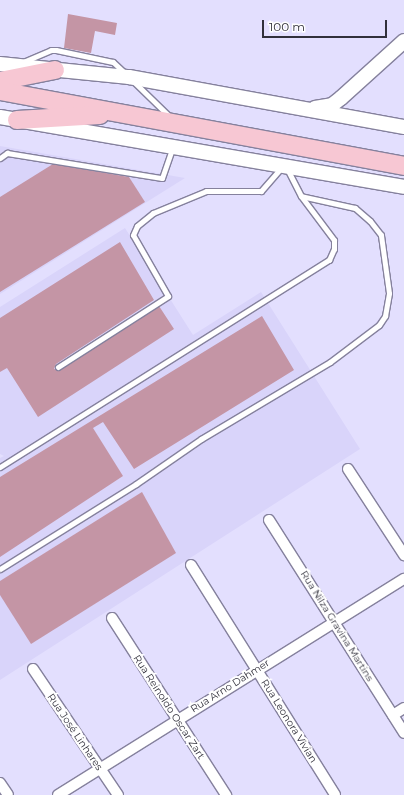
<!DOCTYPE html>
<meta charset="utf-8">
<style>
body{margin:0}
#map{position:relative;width:404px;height:795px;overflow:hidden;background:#e3dffe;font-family:Montserrat,sans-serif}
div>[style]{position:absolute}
.built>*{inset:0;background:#d9d4fa}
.building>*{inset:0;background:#c495a5}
.roads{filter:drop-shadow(1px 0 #85819d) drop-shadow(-1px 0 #85819d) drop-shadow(0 1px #85819d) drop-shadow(0 -1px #85819d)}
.lane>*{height:5px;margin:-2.5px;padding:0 2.5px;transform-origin:2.5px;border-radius:2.5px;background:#fff}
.street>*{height:10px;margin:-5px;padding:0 5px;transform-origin:5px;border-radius:5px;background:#fff}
.secondary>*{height:14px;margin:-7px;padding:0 7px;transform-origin:7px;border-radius:7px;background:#fff}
.highway>*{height:18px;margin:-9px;padding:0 9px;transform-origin:9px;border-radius:9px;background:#f7c7d3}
span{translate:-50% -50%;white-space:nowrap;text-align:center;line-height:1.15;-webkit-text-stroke:4px #fff;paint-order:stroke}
.street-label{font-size:10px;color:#31303b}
.scale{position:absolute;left:262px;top:20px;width:125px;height:18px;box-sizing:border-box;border:2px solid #31303b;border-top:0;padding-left:5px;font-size:12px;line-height:14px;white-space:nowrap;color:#31303b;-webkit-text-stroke:3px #fff;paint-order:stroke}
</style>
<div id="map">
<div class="built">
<i style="clip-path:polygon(0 146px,185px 178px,0 294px)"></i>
<i style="clip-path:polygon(125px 228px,193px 335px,261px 292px,360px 449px,0 680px,0 458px,4px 456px,0 454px,0 307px)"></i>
</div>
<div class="building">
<i style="clip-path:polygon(68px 14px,117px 23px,115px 35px,95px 31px,91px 53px,64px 48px)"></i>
<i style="clip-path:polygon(53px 164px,129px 177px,145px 202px,0 292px,0 197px)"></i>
<i style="clip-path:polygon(120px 242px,154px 300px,56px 364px,54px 369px,60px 370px,159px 306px,174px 329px,38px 417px,7px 368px,0 372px,0 318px)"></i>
<i style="clip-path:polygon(262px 316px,294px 370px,134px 469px,103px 422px,93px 428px,123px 476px,0 557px,0 477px)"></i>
<i style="clip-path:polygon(142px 492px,176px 553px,31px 644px,0 595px,0 581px)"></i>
</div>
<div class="roads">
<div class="lane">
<i style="left:23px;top:62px;width:30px;rotate:-23deg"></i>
<i style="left:51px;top:50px;width:5px"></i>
<i style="left:56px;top:50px;width:58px;rotate:11.9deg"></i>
<i style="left:113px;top:62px;width:18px;rotate:43deg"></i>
<i style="left:133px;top:81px;width:52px;rotate:44.2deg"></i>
<i style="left:0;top:158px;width:9px;rotate:-36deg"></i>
<i style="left:7px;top:153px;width:157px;rotate:9.2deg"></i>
<i style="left:162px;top:178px;width:31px;rotate:-71deg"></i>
<i style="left:58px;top:367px;width:131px;rotate:-32.8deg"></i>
<i style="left:168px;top:296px;width:70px;rotate:-119.8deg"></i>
<i style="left:133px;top:235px;width:10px;rotate:-66deg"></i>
<i style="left:137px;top:226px;width:21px;rotate:-39deg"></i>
<i style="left:153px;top:213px;width:57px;rotate:-22.5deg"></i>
<i style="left:206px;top:191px;width:55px"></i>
<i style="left:261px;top:191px;width:30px;rotate:-49deg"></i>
<i style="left:0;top:467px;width:389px;rotate:-32.2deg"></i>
<i style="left:329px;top:260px;width:12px;rotate:-66deg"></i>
<i style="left:334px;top:249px;width:9px;rotate:-90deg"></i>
<i style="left:334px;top:240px;width:55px;rotate:-126.9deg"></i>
<i style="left:301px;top:196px;width:30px;rotate:-117deg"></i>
<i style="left:0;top:569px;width:160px;rotate:-32deg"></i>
<i style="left:136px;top:484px;width:79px;rotate:-34.7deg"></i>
<i style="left:201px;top:439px;width:150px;rotate:-30.8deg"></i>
<i style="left:330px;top:362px;width:61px;rotate:-37.1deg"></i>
<i style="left:379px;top:325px;width:11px;rotate:-56deg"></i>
<i style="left:385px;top:316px;width:23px;rotate:-80deg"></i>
<i style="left:389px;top:293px;width:59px;rotate:-97.9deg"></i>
<i style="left:381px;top:235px;width:18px;rotate:-128deg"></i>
<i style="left:370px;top:221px;width:20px;rotate:-139deg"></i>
<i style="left:355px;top:208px;width:55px;rotate:-167.5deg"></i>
</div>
<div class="street">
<i style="left:348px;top:469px;width:103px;rotate:56.9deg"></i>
<i style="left:269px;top:520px;width:252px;rotate:57.6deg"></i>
<i style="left:191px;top:565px;width:271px;rotate:57.9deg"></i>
<i style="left:112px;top:618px;width:211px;rotate:57.2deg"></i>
<i style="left:33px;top:669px;width:152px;rotate:56deg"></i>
<i style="left:393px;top:715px;width:13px;rotate:-32deg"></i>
<i style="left:0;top:783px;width:14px;rotate:56deg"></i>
<i style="left:58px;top:795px;width:408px;rotate:-32deg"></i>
</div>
<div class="secondary">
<i style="left:0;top:64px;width:130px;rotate:5.8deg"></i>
<i style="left:129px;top:77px;width:280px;rotate:10.3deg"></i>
<i style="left:315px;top:108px;width:17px;rotate:-10deg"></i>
<i style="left:332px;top:105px;width:11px;rotate:-38deg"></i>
<i style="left:341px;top:98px;width:85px;rotate:-42.1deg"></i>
<i style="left:0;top:117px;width:410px;rotate:9.8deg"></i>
</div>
<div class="highway">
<i style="left:0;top:81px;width:56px;rotate:-11.3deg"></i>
<i style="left:0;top:91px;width:411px;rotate:10.5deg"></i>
<i style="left:17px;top:120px;width:83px;rotate:-3.4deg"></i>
</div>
</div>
<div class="street-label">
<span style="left:337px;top:626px;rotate:58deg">Rua Nilza Gravina Martins</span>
<span style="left:230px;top:686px;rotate:-32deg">Rua Arno Dahmer</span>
<span style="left:169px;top:707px;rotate:57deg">Rua Reinoldo Oscar Zart</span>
<span style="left:289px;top:721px;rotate:58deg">Rua Leonora Vivian</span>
<span style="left:75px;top:732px;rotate:56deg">Rua José Linhares</span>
</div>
<div class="scale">100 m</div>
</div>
